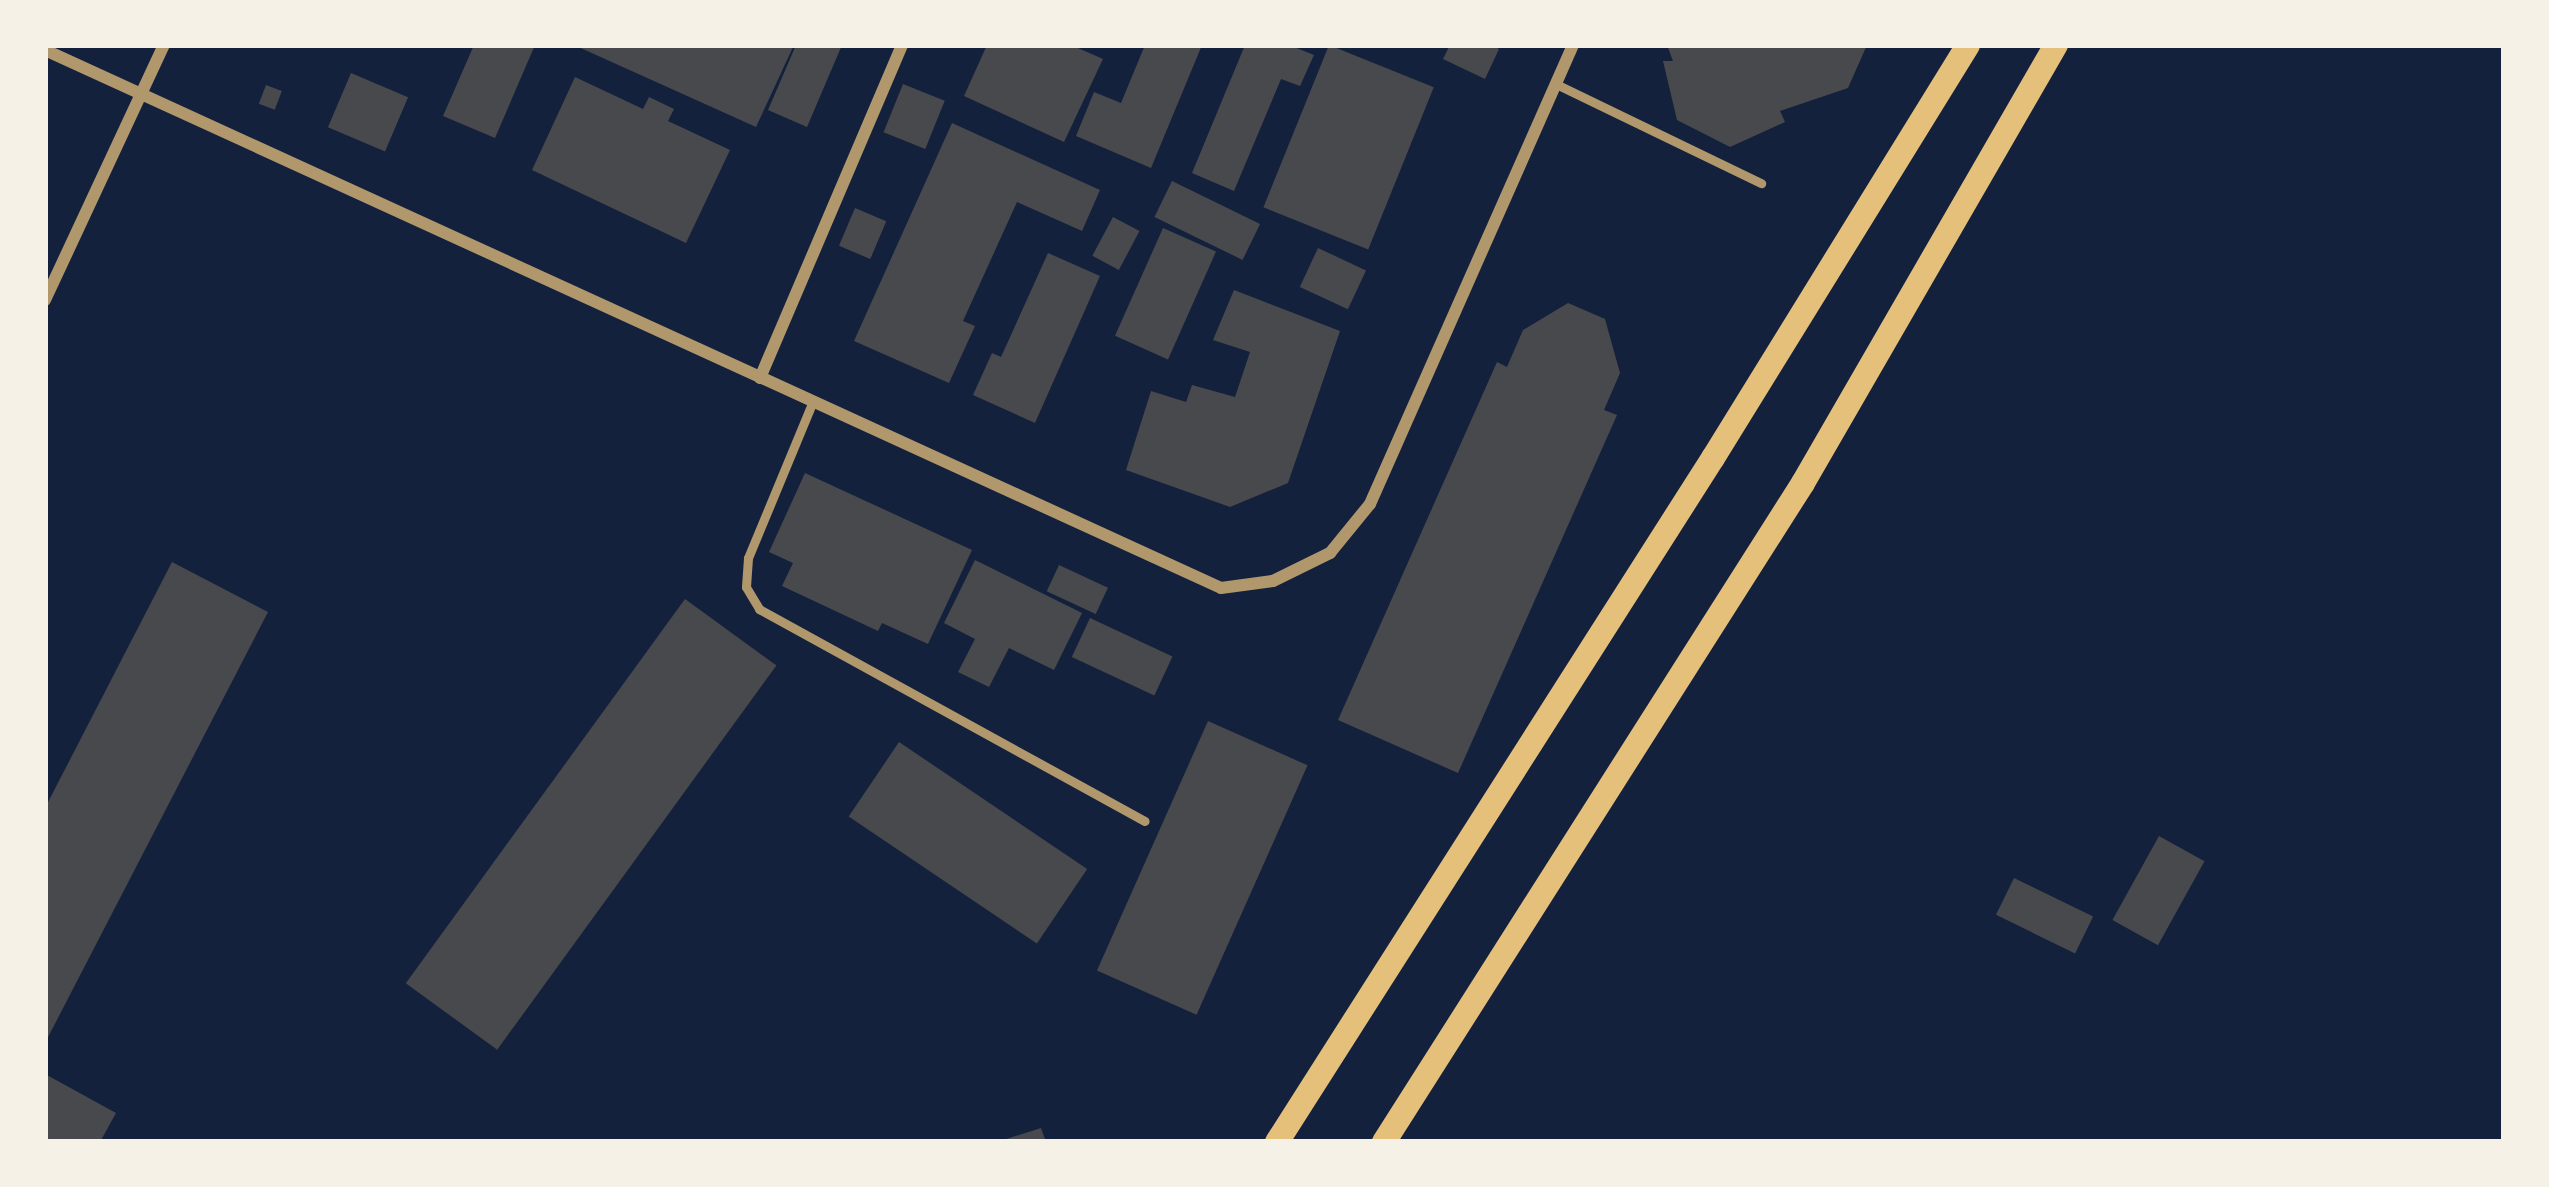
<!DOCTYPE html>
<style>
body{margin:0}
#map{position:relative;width:2549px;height:1187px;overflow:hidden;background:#14213d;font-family:Rubik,sans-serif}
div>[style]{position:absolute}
.building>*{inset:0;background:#48494c;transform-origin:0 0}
.service>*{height:9px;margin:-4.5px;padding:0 4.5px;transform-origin:4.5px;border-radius:4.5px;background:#b1986c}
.minor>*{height:12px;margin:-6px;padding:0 6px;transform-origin:6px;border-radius:6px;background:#b1986c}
.secondary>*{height:24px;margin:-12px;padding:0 12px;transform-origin:12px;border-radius:12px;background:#e5c07b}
span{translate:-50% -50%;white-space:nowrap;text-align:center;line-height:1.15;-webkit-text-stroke:9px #f6f1e7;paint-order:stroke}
.frame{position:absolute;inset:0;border:48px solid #f6f1e7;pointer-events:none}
</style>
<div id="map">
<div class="building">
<i style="clip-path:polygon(474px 45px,535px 45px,495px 138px,443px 116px)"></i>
<i style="clip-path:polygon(574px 45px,794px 45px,756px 127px)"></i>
<i style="clip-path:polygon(796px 45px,842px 45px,807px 127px,768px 110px)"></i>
<i style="clip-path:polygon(987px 45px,1071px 45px,1103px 59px,1064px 142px,964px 96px)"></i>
<i style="clip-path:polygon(1145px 45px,1202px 45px,1151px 168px,1076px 136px,1094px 92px,1121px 103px)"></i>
<i style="clip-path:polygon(1245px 45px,1289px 45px,1314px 55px,1300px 86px,1281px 79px,1234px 191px,1192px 173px)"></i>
<i style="left:1329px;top:45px;width:113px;height:175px;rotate:22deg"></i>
<i style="clip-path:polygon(1450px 45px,1491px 45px,1499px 49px,1485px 79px,1443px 59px)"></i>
<i style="clip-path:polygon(1667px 45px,1867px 45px,1848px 88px,1780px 111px,1785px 122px,1730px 147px,1677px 120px,1663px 61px,1673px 61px)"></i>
<i style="left:351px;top:73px;width:62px;height:59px;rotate:23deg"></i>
<i style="clip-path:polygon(575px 77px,643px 109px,649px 97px,674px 109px,668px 121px,730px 150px,686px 243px,532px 170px)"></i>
<i style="left:903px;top:84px;width:45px;height:52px;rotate:22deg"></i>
<i style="left:266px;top:85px;width:17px;height:20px;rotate:21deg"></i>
<i style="clip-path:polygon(952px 123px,1100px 190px,1082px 231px,1017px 202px,963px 321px,975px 326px,949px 383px,854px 341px)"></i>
<i style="left:1172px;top:181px;width:98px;height:40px;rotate:26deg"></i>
<i style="left:855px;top:208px;width:34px;height:41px;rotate:23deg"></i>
<i style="left:1113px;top:217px;width:30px;height:44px;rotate:28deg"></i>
<i style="left:1163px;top:228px;width:58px;height:118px;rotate:24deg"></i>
<i style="left:1318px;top:248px;width:53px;height:43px;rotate:25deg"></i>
<i style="clip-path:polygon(1048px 253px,1100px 276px,1035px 423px,973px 395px,992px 353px,1001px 357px)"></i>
<i style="clip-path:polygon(1234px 290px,1340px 331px,1288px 483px,1230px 507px,1126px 470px,1151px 391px,1186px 402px,1192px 385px,1235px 397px,1250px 352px,1213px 340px)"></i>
<i style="clip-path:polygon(1568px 303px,1605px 319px,1620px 373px,1604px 410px,1617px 415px,1458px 773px,1338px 720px,1497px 362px,1507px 367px,1523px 330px)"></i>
<i style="clip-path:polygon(805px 473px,972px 550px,928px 644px,882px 623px,878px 631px,782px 586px,793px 563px,769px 552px)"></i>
<i style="clip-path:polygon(975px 560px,1082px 613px,1054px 670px,1009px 648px,989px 687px,958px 672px,975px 639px,944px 623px)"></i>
<i style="clip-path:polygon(172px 562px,268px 612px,45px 1043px,45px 808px)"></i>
<i style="left:1059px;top:565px;width:54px;height:29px;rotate:25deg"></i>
<i style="left:685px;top:599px;width:113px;height:475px;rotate:36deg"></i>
<i style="left:1090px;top:618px;width:91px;height:43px;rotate:25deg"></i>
<i style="left:1208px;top:721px;width:109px;height:273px;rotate:24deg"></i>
<i style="left:899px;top:742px;width:227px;height:90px;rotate:34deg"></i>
<i style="left:2159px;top:836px;width:52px;height:96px;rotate:29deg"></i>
<i style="left:2014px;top:878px;width:88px;height:41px;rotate:26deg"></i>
<i style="clip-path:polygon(45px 1074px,116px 1113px,100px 1142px,45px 1142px)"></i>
<i style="clip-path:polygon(1041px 1128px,1046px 1142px,1000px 1142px,1000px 1141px)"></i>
</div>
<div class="service">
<i style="left:1556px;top:84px;width:228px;rotate:25.8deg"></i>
<i style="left:813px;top:401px;width:170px;rotate:112.5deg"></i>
<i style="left:748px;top:558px;width:29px;rotate:94deg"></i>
<i style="left:746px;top:587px;width:26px;rotate:59deg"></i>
<i style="left:759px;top:609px;width:440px;rotate:28.8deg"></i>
</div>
<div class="minor">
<i style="left:45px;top:50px;width:1293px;rotate:24.58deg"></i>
<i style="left:1221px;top:588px;width:52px;rotate:-7.7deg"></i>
<i style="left:1273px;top:581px;width:64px;rotate:-26.2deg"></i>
<i style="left:1330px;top:553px;width:63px;rotate:-50.8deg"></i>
<i style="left:1370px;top:504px;width:502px;rotate:-66.14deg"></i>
<i style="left:45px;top:300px;width:281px;rotate:-65deg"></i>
<i style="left:760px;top:378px;width:362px;rotate:-66.9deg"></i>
</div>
<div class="secondary">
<i style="left:1277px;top:1142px;width:811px;rotate:-57.49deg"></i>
<i style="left:1713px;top:458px;width:485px;rotate:-58.3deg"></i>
<i style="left:1384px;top:1142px;width:781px;rotate:-57.55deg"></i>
<i style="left:1803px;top:483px;width:506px;rotate:-59.99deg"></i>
</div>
<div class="frame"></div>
</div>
